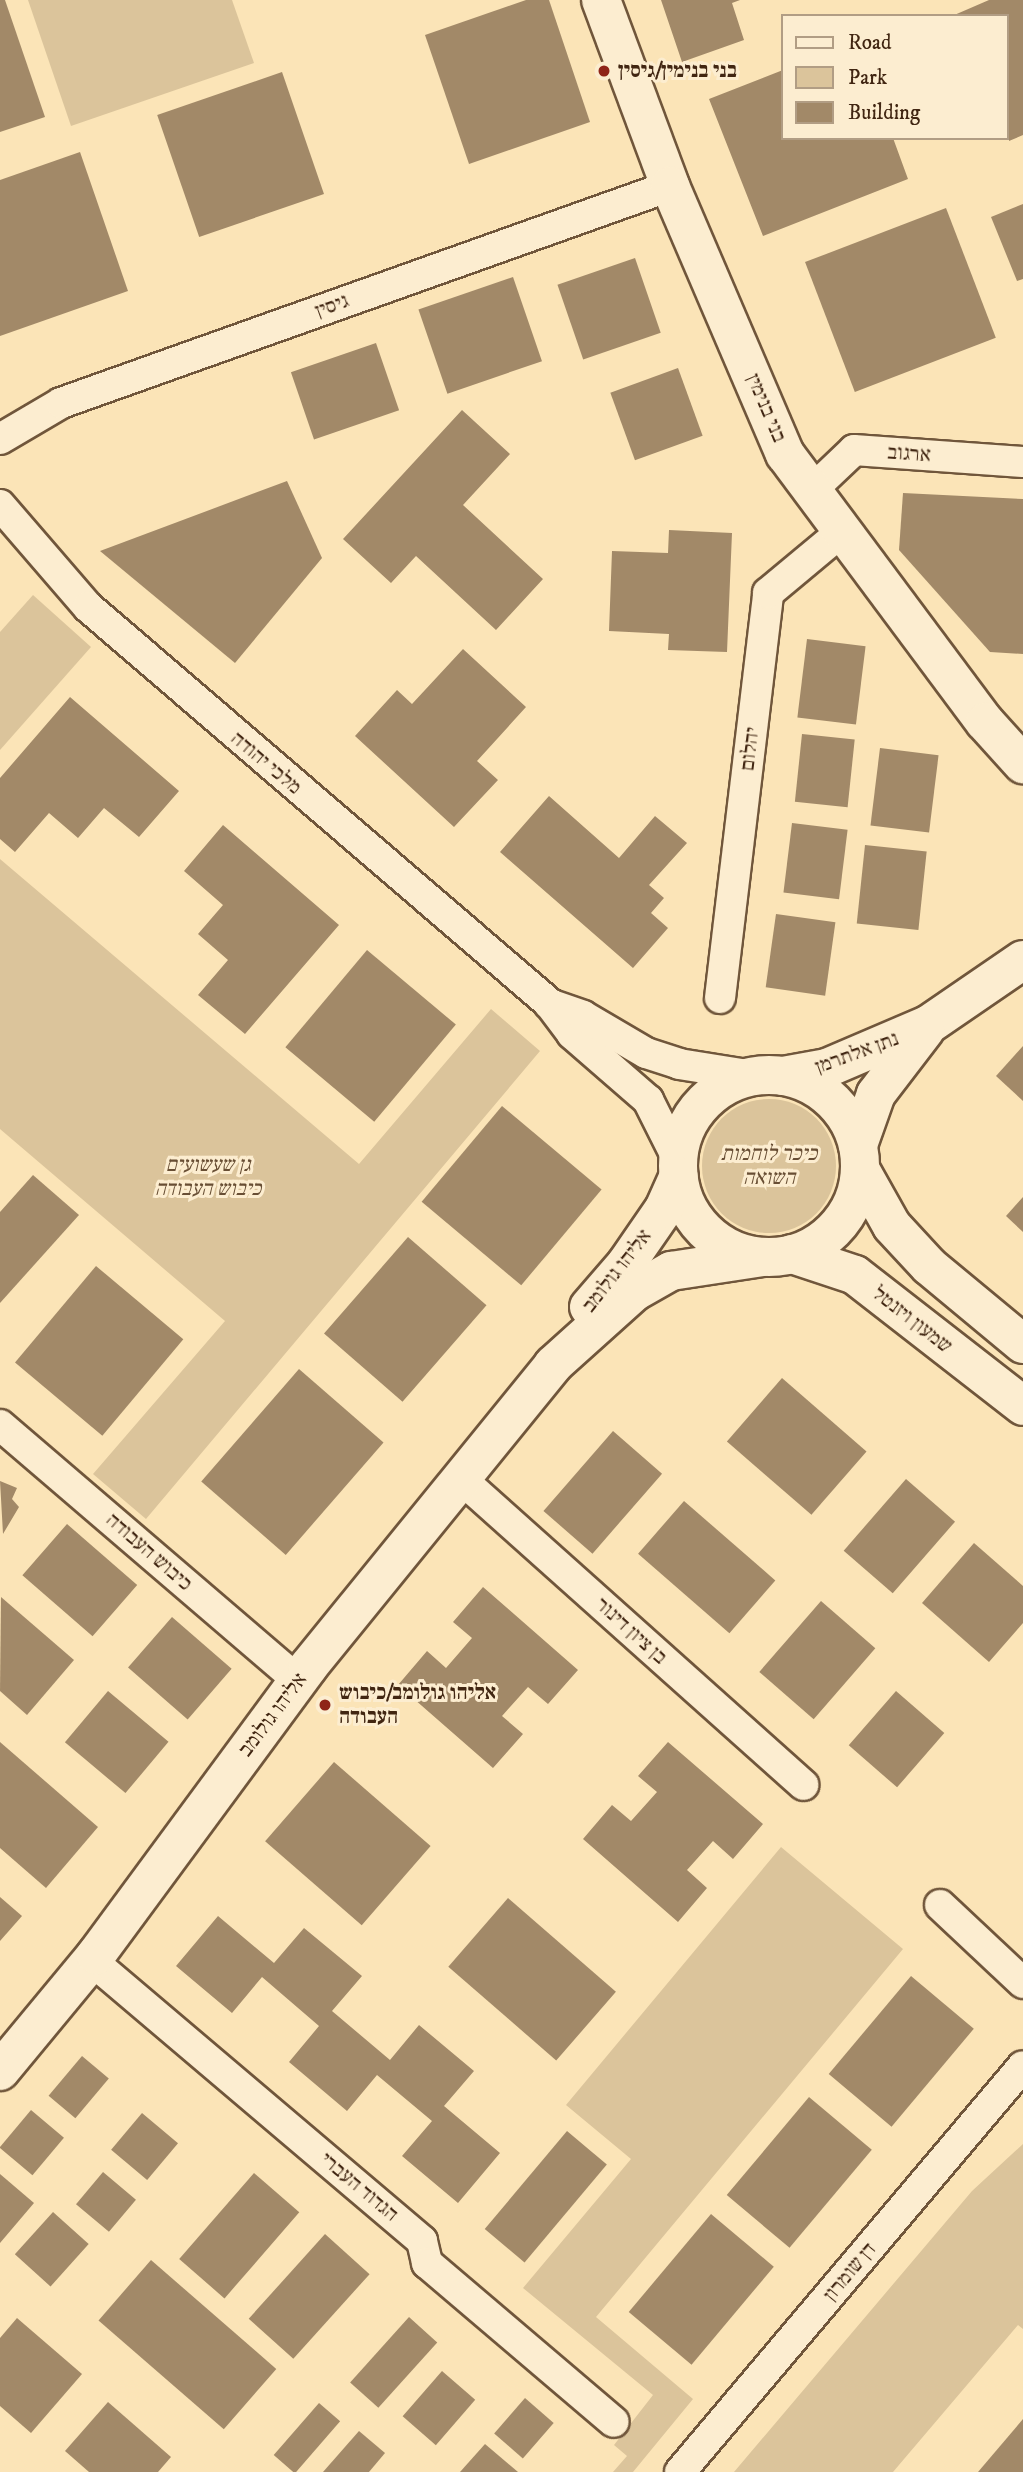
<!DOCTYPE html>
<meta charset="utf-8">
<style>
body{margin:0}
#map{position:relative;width:1023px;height:2472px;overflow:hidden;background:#fbe4b7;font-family:"IM FELL DW Pica","Frank Ruhl Libre",serif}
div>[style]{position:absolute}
.green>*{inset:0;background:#dbc49b}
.round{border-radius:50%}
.building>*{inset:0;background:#a28968;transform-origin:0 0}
.roads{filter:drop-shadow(2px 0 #70563b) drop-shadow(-2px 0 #70563b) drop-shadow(0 2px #70563b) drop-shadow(0 -2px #70563b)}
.street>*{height:30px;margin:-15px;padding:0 15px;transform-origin:15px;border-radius:15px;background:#fcedd0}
.secondary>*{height:38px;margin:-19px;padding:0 19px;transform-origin:19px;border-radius:19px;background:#fcedd0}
.secondary>.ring{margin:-19px;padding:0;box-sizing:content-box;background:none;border:38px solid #fcedd0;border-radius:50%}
.dots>*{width:19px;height:19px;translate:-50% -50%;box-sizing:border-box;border:4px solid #fcedd0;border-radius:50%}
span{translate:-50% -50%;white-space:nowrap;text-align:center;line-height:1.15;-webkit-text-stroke:6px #fcedd0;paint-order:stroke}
.poi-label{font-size:21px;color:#412612;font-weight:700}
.left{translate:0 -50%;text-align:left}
.street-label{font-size:21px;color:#412612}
.park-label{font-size:21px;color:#684e34;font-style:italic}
.legend{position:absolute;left:781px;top:14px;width:228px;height:126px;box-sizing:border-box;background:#fcedd0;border:2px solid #b19d84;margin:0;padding:9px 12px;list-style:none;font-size:21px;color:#412612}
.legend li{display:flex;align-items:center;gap:14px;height:35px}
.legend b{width:35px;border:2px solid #b19d84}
</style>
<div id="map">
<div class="green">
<i style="clip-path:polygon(28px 0,232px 0,254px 63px,71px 126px)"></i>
<i style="clip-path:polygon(33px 595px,91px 647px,0 750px,0 632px)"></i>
<i style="clip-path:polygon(0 859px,359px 1164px,491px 1009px,540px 1051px,146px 1519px,93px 1474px,225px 1321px,0 1129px)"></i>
<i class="round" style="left:702px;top:1099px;width:134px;height:134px"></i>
<i style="clip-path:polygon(781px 1847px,903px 1949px,596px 2317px,693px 2399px,633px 2472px,613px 2472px,627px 2456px,614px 2445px,653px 2395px,523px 2288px,631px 2159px,566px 2105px)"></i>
<i style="clip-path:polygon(1023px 2144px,1023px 2329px,1018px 2325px,893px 2472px,734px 2472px,972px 2191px)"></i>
</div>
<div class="building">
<i style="clip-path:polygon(0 0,5px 0,45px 117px,0 132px)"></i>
<i style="clip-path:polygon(526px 0,549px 0,590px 122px,469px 164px,425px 35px)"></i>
<i style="clip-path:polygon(661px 0,740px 0,732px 3px,744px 40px,682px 62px)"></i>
<i style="clip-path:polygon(989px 0,1023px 0,1023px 135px,1009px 141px,1007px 16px,952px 16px)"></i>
<i style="clip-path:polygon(783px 70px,783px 138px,893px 138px,908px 179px,763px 236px,709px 99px)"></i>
<i style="left:282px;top:72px;width:129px;height:132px;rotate:71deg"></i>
<i style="clip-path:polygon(80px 152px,128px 291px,0 336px,0 180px)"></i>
<i style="clip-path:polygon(1023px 204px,1023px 279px,1017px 281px,991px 217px)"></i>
<i style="left:946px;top:208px;width:139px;height:151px;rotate:69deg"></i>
<i style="left:635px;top:258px;width:79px;height:82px;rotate:71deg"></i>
<i style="left:513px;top:277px;width:89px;height:100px;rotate:71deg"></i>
<i style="left:376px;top:343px;width:71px;height:90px;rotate:71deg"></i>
<i style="left:678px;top:368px;width:72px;height:72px;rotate:70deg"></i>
<i style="clip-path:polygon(462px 410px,510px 454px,463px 505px,543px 579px,496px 630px,416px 556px,391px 583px,343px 539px)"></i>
<i style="clip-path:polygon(287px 481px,322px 558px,235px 663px,100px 551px)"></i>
<i style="clip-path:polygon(903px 493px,1023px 499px,1023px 654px,990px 652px,899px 550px)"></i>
<i style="clip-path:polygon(669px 530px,732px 533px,727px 652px,668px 650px,669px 634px,609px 631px,612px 551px,668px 553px)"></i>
<i style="left:807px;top:639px;width:59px;height:79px;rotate:7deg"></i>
<i style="clip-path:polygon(463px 649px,526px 707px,477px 761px,498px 780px,454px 827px,355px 736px,397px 690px,412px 704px)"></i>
<i style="clip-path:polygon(70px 697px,179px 791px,139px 837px,104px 808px,78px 838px,49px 813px,15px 852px,0 839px,0 778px)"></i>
<i style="left:802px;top:734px;width:53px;height:68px;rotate:6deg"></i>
<i style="left:880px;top:748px;width:59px;height:78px;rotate:7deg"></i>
<i style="clip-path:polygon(549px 796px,619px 858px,655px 816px,687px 843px,649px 885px,664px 898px,651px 913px,668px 928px,633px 968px,500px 852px)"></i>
<i style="left:792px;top:823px;width:56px;height:70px;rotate:7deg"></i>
<i style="clip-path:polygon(223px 825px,339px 925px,245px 1034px,198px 995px,228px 960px,198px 934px,223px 905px,184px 871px)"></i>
<i style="left:865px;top:845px;width:62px;height:79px;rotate:6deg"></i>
<i style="left:776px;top:914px;width:60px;height:74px;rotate:8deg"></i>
<i style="left:367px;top:950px;width:116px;height:127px;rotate:40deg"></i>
<i style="clip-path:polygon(1023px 1046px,1023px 1101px,996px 1076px)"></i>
<i style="left:502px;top:1106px;width:130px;height:125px;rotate:40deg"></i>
<i style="clip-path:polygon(33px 1175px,79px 1215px,0 1303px,0 1212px)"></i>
<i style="clip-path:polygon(1023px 1197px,1023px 1232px,1006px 1216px)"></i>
<i style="left:408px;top:1237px;width:104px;height:128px;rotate:41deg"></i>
<i style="left:96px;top:1266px;width:114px;height:126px;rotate:40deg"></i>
<i style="left:299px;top:1369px;width:112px;height:149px;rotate:41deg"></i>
<i style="left:782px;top:1378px;width:112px;height:84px;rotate:41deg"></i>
<i style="left:613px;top:1431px;width:65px;height:106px;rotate:41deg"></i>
<i style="left:906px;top:1479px;width:65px;height:95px;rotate:41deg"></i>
<i style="clip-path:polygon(0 1481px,17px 1488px,12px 1499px,19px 1507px,3px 1534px)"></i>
<i style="left:684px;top:1501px;width:121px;height:70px;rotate:41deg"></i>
<i style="left:67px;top:1524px;width:93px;height:68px;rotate:41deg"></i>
<i style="clip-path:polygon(974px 1543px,1023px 1586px,1023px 1623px,989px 1662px,922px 1603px)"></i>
<i style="clip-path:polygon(483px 1587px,578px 1670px,548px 1704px,528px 1687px,502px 1716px,523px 1734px,493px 1768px,398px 1685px,427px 1651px,446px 1668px,472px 1638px,453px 1622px)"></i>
<i style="clip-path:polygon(1px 1597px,74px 1660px,27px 1715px,0 1691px)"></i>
<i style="left:821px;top:1601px;width:72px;height:94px;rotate:41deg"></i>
<i style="left:172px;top:1617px;width:79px;height:67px;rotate:41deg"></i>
<i style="left:108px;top:1691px;width:79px;height:67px;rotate:40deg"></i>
<i style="left:896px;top:1691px;width:64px;height:72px;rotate:41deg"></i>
<i style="clip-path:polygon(0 1742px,98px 1827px,46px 1888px,0 1848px)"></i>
<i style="clip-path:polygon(668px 1742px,763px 1824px,733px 1859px,713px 1841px,687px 1870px,707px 1888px,678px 1922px,583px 1839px,612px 1805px,631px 1821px,657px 1792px,638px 1776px)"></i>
<i style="left:334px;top:1762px;width:128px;height:105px;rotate:41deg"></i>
<i style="clip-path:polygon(0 1897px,22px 1916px,0 1941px)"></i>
<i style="left:508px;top:1898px;width:143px;height:91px;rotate:41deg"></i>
<i style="clip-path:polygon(218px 1916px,274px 1963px,304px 1928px,362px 1976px,332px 2011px,390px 2060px,419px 2025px,474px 2071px,444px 2106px,500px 2153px,458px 2203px,402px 2156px,432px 2121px,377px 2075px,347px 2111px,289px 2062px,319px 2026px,262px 1977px,232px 2013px,176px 1966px)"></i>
<i style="left:911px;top:1976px;width:82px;height:128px;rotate:40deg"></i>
<i style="left:82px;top:2056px;width:35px;height:52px;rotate:40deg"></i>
<i style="left:809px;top:2097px;width:82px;height:128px;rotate:40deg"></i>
<i style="left:31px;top:2110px;width:43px;height:49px;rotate:40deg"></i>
<i style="left:142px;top:2113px;width:47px;height:48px;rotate:40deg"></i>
<i style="left:567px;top:2131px;width:52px;height:128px;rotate:40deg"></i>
<i style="left:103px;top:2172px;width:43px;height:42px;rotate:40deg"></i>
<i style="left:254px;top:2173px;width:60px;height:114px;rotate:41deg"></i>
<i style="clip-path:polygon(0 2174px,34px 2203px,0 2243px)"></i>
<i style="left:53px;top:2212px;width:48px;height:57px;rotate:42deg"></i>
<i style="left:711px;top:2214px;width:82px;height:128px;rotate:40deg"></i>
<i style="left:325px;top:2234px;width:60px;height:114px;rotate:42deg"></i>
<i style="left:151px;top:2260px;width:166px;height:80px;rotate:41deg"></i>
<i style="left:409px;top:2317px;width:38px;height:88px;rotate:42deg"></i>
<i style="clip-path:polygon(17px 2318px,82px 2374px,31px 2433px,0 2406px,0 2338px)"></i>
<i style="left:442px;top:2371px;width:44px;height:60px;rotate:41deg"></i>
<i style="left:525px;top:2398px;width:38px;height:47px;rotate:41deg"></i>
<i style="clip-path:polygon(108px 2402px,171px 2457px,158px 2472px,89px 2472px,65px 2451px)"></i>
<i style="left:319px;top:2403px;width:28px;height:69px;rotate:41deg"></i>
<i style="clip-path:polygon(1023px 2419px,1023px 2472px,978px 2472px)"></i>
<i style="clip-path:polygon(359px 2431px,385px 2453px,369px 2472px,323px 2472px)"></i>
<i style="clip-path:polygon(485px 2444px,518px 2472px,460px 2472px)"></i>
</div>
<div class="roads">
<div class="street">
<i style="left:0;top:439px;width:71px;rotate:-30.5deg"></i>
<i style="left:61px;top:403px;width:647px;rotate:-19.61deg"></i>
<i style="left:811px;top:491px;width:59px;rotate:-43.6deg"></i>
<i style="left:854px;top:450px;width:169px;rotate:4.1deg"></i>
<i style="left:0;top:505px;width:135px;rotate:49.2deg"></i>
<i style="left:88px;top:607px;width:608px;rotate:40.66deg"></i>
<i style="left:549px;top:1003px;width:39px;rotate:53deg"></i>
<i style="left:572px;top:1034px;width:101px;rotate:41deg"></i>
<i style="left:648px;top:1100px;width:67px;rotate:63.4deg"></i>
<i style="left:720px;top:998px;width:408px;rotate:-83.2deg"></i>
<i style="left:768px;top:593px;width:94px;rotate:-39.8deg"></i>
<i style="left:549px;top:1004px;width:36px;rotate:19deg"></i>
<i style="left:583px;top:1016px;width:73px;rotate:30.4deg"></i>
<i style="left:646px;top:1053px;width:35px;rotate:18deg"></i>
<i style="left:679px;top:1064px;width:76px;rotate:9.1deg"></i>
<i style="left:0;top:1425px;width:392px;rotate:40.6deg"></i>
<i style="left:459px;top:1477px;width:462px;rotate:41.8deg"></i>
<i style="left:940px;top:1905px;width:114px;rotate:43.2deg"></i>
<i style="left:91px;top:1960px;width:434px;rotate:40.3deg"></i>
<i style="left:422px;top:2241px;width:23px;rotate:77deg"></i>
<i style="left:427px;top:2263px;width:245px;rotate:40.4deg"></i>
<i style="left:680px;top:2472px;width:531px;rotate:-49.81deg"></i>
</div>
<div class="secondary">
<i style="left:601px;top:0;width:198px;rotate:69.6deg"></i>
<i style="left:670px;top:186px;width:292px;rotate:66.8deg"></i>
<i style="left:785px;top:454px;width:334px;rotate:53.3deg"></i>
<i style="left:985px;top:722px;width:57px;rotate:47.9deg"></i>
<i class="ring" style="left:678px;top:1075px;width:144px;height:144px"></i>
<i style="left:783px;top:1076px;width:45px;rotate:-10.3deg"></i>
<i style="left:827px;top:1068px;width:110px;rotate:-23.1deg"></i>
<i style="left:928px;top:1025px;width:115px;rotate:-34.4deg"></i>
<i style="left:858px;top:1145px;width:54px;rotate:-70.6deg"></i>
<i style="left:876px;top:1094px;width:81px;rotate:-52.6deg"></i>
<i style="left:860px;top:1169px;width:65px;rotate:60.7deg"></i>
<i style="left:892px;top:1226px;width:54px;rotate:47.2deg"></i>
<i style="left:929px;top:1266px;width:122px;rotate:39.7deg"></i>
<i style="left:792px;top:1254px;width:66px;rotate:18.4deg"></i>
<i style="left:855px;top:1275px;width:213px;rotate:37.9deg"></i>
<i style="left:589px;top:1307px;width:57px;rotate:-49.3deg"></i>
<i style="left:626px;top:1264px;width:67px;rotate:-55.4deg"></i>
<i style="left:664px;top:1209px;width:36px;rotate:-66deg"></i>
<i style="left:0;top:2071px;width:151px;rotate:-50.4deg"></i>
<i style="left:96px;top:1955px;width:358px;rotate:-53.6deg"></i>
<i style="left:308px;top:1667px;width:389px;rotate:-50.9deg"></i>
<i style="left:553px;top:1365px;width:109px;rotate:-42deg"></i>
<i style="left:634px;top:1292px;width:43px;rotate:-29.6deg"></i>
<i style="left:671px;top:1271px;width:93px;rotate:-8.7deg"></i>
</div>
</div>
<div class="dots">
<i style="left:604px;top:71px;background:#8f2418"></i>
<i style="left:325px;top:1705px;background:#8f2418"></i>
</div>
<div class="poi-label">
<span class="left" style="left:618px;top:71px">בני בנימין/גיסין</span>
<span class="left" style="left:339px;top:1705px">אליהו גולומב/כיבוש<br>העבודה</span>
</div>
<div class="street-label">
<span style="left:332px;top:306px;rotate:-20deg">גיסין</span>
<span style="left:766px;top:408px;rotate:67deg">בני בנימין</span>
<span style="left:909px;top:454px;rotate:4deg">ארגוב</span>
<span style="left:750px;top:749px;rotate:-83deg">יהלום</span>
<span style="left:266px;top:763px;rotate:40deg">מלכי יהודה</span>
<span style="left:857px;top:1053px;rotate:-20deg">נתן אלתרמן</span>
<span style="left:617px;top:1271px;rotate:-52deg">אליהו גולומב</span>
<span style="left:912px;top:1320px;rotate:38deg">שמעון ויזנטל</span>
<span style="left:149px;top:1552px;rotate:41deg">כיבוש העבודה</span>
<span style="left:631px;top:1631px;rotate:42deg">בן ציון דינור</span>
<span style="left:273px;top:1715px;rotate:-53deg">אליהו גולומב</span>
<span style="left:359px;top:2187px;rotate:40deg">הגדוד העברי</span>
<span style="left:850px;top:2272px;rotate:-50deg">דן שומרון</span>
</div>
<div class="park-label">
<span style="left:769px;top:1166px">כיכר לוחמות<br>השואה</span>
<span style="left:208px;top:1177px">גן שעשועים<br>כיבוש העבודה</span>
</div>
<ul class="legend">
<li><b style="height:9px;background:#fcedd0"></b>Road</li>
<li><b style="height:19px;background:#dbc49b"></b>Park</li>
<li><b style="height:19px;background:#a28968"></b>Building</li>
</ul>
</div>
